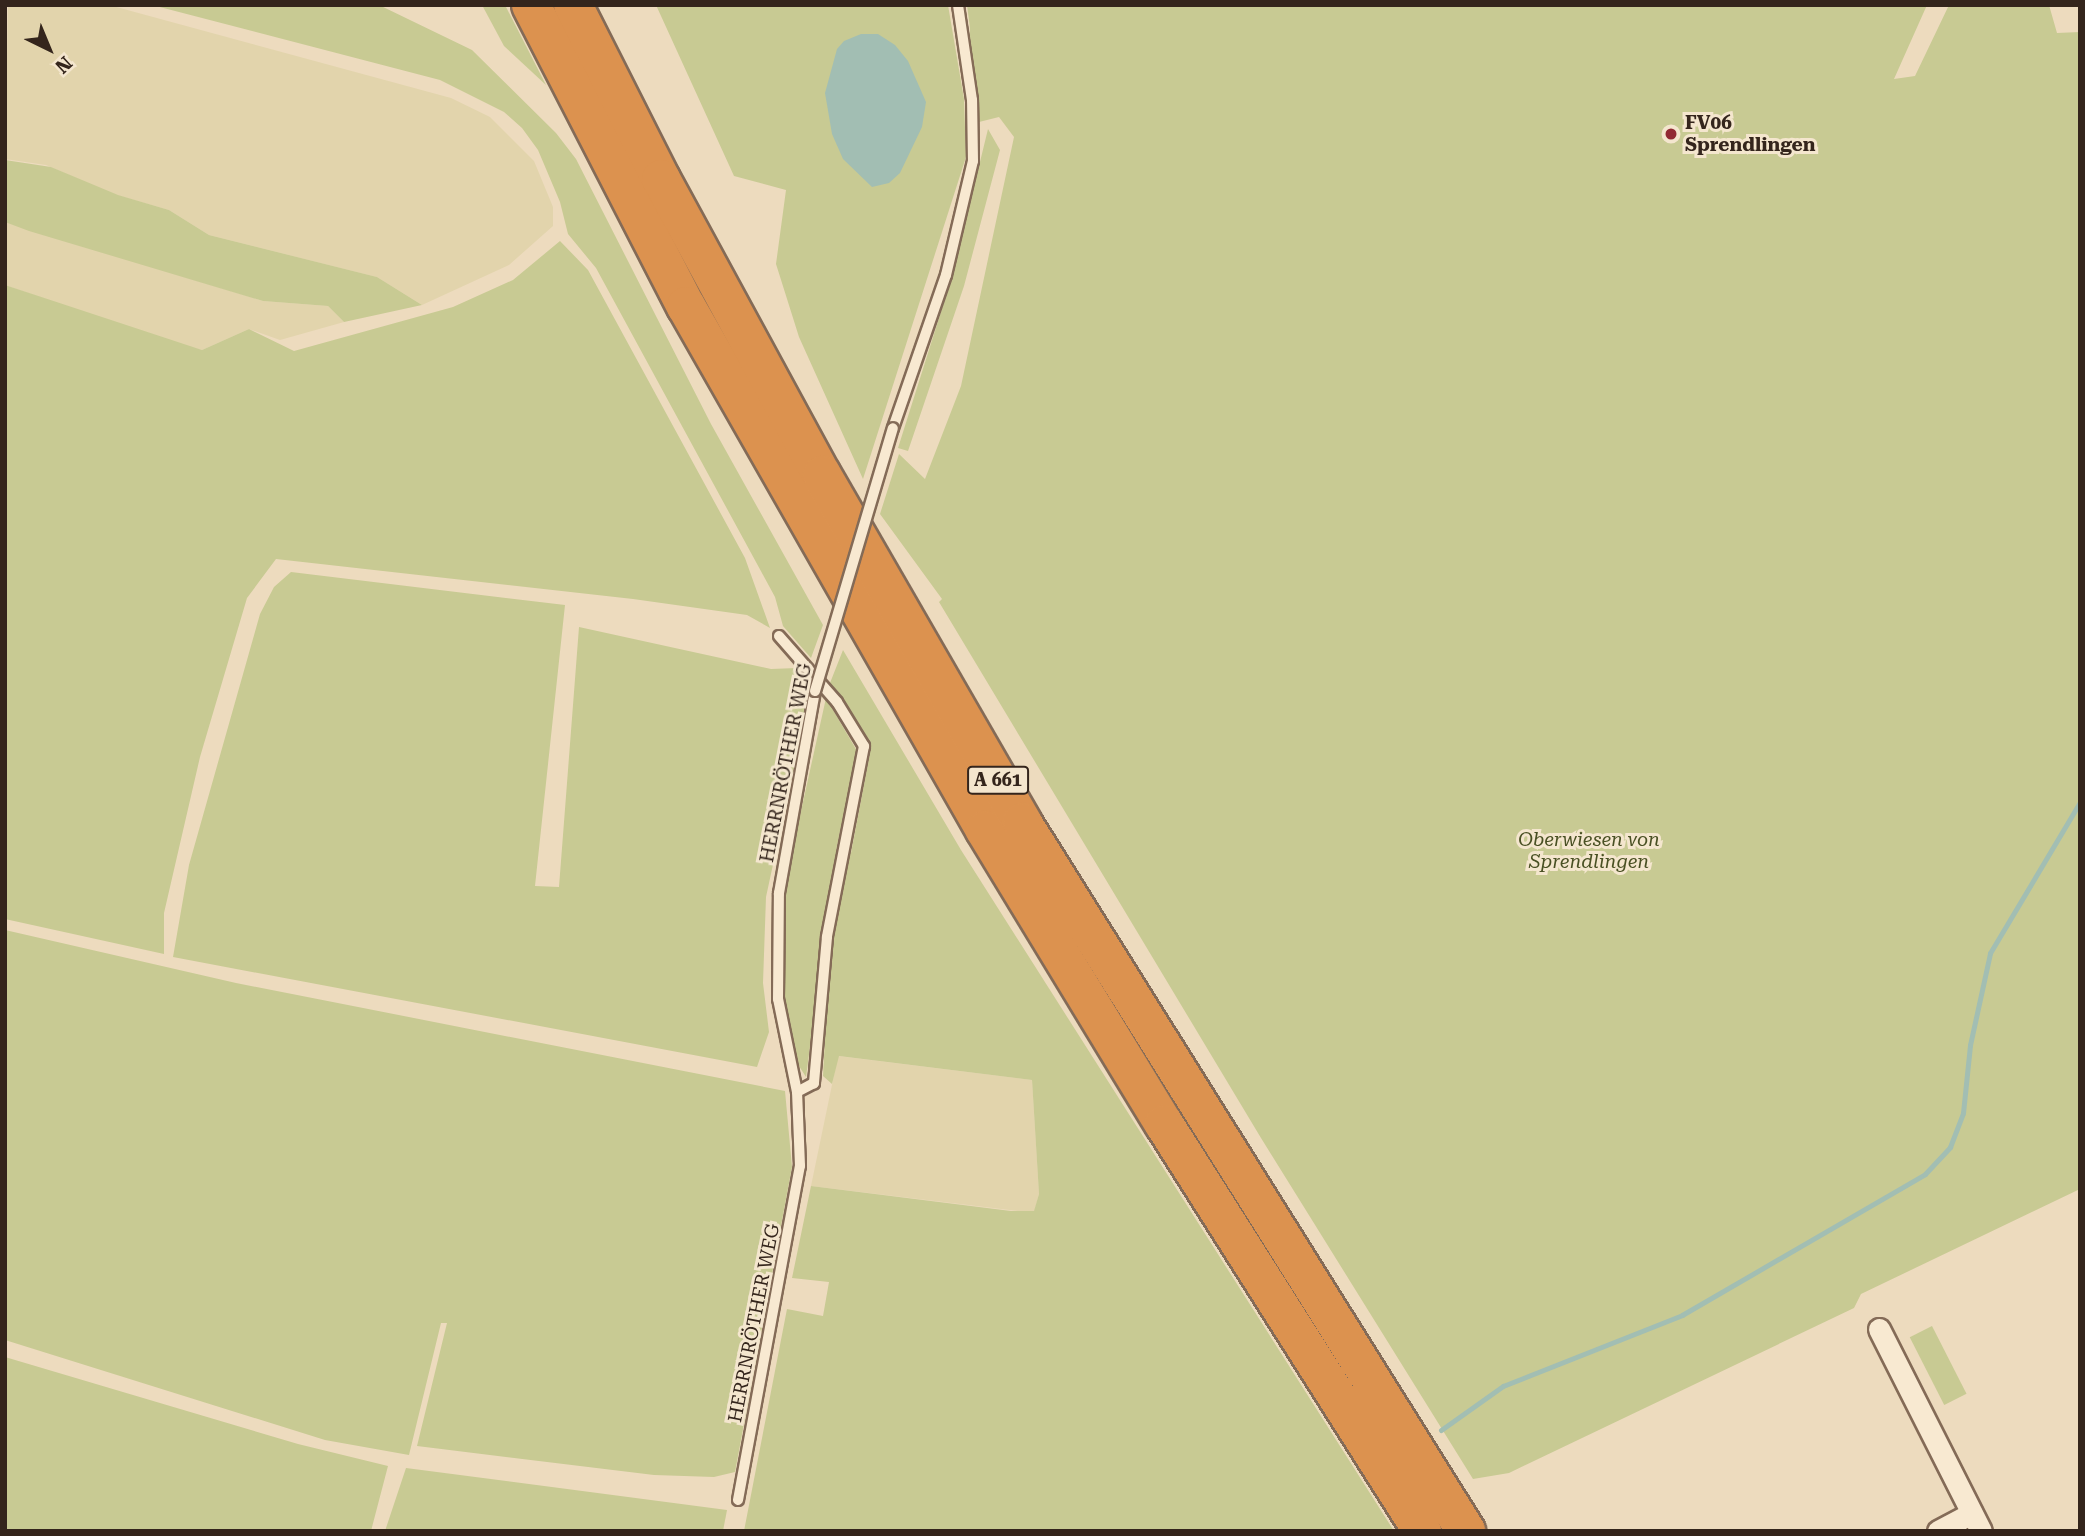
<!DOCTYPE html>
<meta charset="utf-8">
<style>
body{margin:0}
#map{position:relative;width:2085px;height:1536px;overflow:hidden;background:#eddbbe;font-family:"Roboto Serif",serif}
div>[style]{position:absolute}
.farmland>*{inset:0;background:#e2d4ac}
.green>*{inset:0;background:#c8ca93;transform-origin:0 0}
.water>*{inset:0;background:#a2beb3}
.stream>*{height:5px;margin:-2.5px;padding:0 2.5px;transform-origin:2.5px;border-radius:2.5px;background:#a2beb3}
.roads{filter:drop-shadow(2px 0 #846b57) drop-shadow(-2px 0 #846b57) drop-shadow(0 2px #846b57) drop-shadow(0 -2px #846b57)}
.lane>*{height:10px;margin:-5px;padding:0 5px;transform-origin:5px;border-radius:5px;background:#f8e9d1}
.street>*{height:21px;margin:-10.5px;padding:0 10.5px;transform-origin:10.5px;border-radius:10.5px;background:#f8e9d1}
.highway>*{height:38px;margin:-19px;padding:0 19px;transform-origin:19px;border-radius:19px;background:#dc924f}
.bridges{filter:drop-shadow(2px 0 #846b57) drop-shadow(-2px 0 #846b57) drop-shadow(0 2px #846b57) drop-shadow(0 -2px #846b57)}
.lane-bridge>*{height:10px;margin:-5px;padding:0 5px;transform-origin:5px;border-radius:5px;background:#f8e9d1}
.dots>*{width:19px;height:19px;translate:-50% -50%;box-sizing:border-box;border:4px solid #f4e6ce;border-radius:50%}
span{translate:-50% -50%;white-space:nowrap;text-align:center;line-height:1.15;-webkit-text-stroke:6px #f4e6ce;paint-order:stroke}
.shield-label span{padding:2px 5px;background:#f4e6ce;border:2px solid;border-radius:5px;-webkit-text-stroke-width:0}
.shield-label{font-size:18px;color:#34251c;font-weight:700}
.poi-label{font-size:19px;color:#34251c;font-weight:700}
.left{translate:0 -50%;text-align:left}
.street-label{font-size:19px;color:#34251c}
.park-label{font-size:19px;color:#495023;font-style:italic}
.frame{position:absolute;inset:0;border:7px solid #34251c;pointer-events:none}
.north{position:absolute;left:14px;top:14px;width:70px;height:70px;-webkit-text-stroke:5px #f4e6ce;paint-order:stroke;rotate:137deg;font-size:19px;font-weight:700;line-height:28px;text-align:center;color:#34251c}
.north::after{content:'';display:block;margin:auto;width:24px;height:32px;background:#34251c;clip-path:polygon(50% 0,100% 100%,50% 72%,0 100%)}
</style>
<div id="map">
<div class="farmland">
<i style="clip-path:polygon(8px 5px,109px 5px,451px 98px,490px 117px,534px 161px,553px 207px,553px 226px,509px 265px,422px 305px,377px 277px,209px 235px,169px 210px,113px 194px,46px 165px,5px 159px)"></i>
<i style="clip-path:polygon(5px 222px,263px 301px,328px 306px,344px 322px,280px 340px,249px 329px,202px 350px,167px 341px,5px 285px)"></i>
<i style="clip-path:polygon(838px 1056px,1032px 1080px,1039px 1194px,1034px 1213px,811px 1186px)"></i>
</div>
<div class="green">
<i style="clip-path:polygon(152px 5px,379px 5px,472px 50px,556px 133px,576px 159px,711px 424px,823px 625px,811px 658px,783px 626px,775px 597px,596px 268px,568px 234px,560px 202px,538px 150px,522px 128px,504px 112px,440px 80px)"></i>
<i style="clip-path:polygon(482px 5px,505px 5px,546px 85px,504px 46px)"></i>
<i style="clip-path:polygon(656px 5px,948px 5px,964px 99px,966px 157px,863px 479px,799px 337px,776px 264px,786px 190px,734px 176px)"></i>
<i style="clip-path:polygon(967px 5px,1927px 5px,1894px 79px,1915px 76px,1949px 5px,2049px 5px,2057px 33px,2080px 32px,2080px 1189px,1861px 1294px,1854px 1308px,1509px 1473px,1473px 1479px,1261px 1138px,939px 602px,942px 599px,880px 514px,899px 454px,925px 479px,961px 386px,1014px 137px,999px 117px,967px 125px,970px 28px)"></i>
<i style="clip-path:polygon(988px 129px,1000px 150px,964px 286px,908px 451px,898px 448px,952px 277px)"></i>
<i style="clip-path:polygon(5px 160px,51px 167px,118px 195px,169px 210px,209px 235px,377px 277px,422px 305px,344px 322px,328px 306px,263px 301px,29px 231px,5px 222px)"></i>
<i style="clip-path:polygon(560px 241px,588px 270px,745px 558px,770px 628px,747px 615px,633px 599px,276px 559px,247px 598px,200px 757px,164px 913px,164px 954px,5px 919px,5px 285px,202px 350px,249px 329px,294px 351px,453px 307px,513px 280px)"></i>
<i style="clip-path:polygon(291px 572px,565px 605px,535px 886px,559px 887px,579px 627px,771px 669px,797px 668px,812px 683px,766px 897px,763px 983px,769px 1032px,757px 1067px,173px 957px,189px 865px,260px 614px,274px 587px)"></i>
<i style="clip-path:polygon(843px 650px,961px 850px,1394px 1531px,744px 1531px,787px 1309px,823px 1316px,829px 1282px,792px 1278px,811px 1186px,1011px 1211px,1034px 1211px,1039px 1194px,1032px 1080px,839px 1056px,832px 1084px,823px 1076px,828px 984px,818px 986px,806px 1077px,794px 1058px,783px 996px,784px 888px,826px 698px,857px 751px,836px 851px,851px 853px,870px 753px,866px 736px,830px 683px)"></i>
<i style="clip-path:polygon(5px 930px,236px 983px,785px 1091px,792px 1167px,735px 1472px,714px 1477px,654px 1475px,417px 1446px,447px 1323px,441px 1323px,409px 1455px,325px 1440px,5px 1340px)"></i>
<i style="left:1932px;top:1326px;width:76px;height:25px;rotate:63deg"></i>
<i style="clip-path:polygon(5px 1357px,298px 1444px,388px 1466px,371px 1531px,5px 1531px)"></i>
<i style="clip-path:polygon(406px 1468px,727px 1510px,723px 1531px,385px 1531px)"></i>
</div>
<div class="water">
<i style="clip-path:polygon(861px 34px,878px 34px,895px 45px,908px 61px,926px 102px,922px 127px,900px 173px,889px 183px,872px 187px,843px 159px,832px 134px,825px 93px,837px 49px,844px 41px)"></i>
</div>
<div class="stream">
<i style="left:1441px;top:1430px;width:76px;rotate:-35.4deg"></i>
<i style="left:1503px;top:1386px;width:193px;rotate:-21.6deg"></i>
<i style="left:1682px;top:1315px;width:281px;rotate:-30.1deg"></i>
<i style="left:1925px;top:1174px;width:37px;rotate:-47deg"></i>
<i style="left:1950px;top:1147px;width:36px;rotate:-69deg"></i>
<i style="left:1963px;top:1113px;width:68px;rotate:-84.1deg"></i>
<i style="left:1970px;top:1045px;width:94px;rotate:-77.7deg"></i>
<i style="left:1990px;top:953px;width:176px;rotate:-59.2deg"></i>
</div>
<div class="roads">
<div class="lane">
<i style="left:893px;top:428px;width:162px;rotate:-70.9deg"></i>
<i style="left:946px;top:275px;width:117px;rotate:-76.7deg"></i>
<i style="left:973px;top:161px;width:61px;rotate:-90.9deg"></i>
<i style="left:972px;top:100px;width:96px;rotate:-98.4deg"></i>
<i style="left:779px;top:636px;width:88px;rotate:48.7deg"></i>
<i style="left:837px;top:702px;width:52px;rotate:58.5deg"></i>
<i style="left:864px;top:746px;width:195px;rotate:101deg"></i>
<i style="left:827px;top:937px;width:147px;rotate:95.1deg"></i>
<i style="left:814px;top:1083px;width:19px;rotate:152deg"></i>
<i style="left:738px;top:1500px;width:340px;rotate:-79.5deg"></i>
<i style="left:800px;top:1166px;width:74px;rotate:-92.3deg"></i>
<i style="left:797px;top:1092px;width:95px;rotate:-101.5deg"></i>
<i style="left:778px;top:999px;width:106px;rotate:-89.5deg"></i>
<i style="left:779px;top:893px;width:205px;rotate:-79.9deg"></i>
</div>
<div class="street">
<i style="left:1879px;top:1329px;width:226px;rotate:63.2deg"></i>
<i style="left:1938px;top:1531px;width:38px;rotate:-28deg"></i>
</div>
<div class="highway">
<i style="left:531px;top:5px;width:339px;rotate:62.8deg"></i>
<i style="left:686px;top:306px;width:603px;rotate:60.29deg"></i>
<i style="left:985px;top:830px;width:344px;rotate:58.7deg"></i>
<i style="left:1164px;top:1124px;width:482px;rotate:57.6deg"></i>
<i style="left:573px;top:5px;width:195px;rotate:63.2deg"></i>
<i style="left:661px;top:179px;width:337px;rotate:61.5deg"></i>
<i style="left:822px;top:475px;width:401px;rotate:60deg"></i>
<i style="left:1022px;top:822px;width:837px;rotate:57.94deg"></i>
</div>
</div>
<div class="bridges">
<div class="lane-bridge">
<i style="left:815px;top:691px;width:274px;rotate:-73.5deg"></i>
</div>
</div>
<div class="dots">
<i style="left:1671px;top:134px;background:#922933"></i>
</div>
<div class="shield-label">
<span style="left:998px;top:780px">A 661</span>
</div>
<div class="poi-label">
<span class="left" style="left:1685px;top:134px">FV06<br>Sprendlingen</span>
</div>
<div class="street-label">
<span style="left:786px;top:763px;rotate:-79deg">HERRNRÖTHER WEG</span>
<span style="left:754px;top:1323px;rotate:-79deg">HERRNRÖTHER WEG</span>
</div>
<div class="park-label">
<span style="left:1589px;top:851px">Oberwiesen von<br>Sprendlingen</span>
</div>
<div class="frame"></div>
<div class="north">N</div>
</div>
